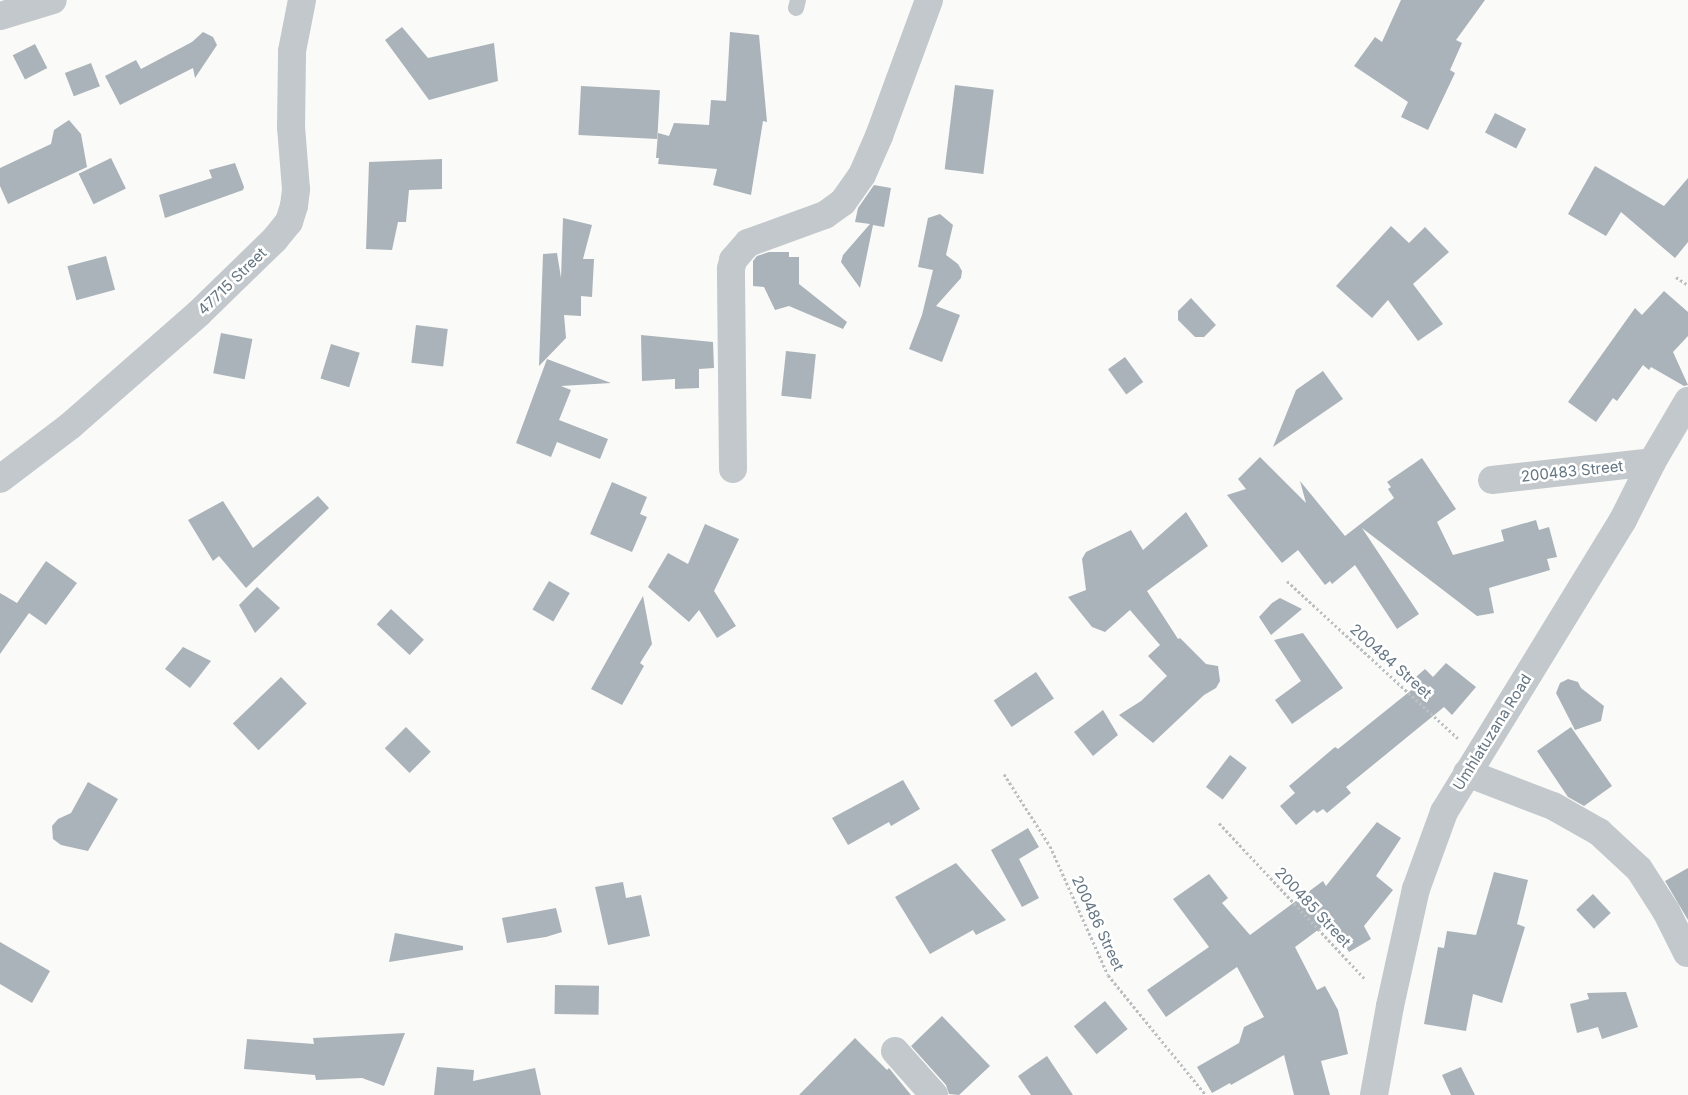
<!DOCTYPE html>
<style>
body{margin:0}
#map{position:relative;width:1688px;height:1095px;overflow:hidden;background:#fafaf8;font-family:Inter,sans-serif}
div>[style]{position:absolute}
.building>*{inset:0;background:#aab3b9;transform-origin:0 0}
.path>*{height:3px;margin-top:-1.5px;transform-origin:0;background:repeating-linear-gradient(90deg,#bbbfc2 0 2.5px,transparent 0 5px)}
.service>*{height:16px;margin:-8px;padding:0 8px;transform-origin:8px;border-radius:8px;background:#c3c8cc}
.minor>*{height:28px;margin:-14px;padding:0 14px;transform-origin:14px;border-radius:14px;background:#c3c8cc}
.tertiary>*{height:28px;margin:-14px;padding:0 14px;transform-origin:14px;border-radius:14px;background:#c3c8cc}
span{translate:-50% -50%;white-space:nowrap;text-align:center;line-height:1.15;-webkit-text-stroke:5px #fff;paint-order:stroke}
.street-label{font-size:15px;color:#657683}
</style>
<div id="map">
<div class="building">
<i style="clip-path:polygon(1401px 0,1485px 0,1456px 40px,1462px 43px,1450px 70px,1455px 73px,1428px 130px,1401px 117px,1408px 102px,1354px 66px,1375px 37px,1382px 42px)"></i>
<i style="clip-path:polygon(402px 27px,428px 58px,494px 43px,498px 81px,429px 100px,385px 40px)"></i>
<i style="clip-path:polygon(203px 32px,213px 37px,217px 45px,195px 78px,193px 68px,120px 105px,105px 76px,136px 60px,141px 69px,192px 42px)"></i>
<i style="clip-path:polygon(730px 32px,759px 35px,767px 122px,763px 121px,751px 195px,713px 185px,717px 169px,658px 164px,659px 158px,656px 158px,658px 133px,669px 136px,674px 123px,709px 125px,711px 100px,726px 101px)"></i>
<i style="left:35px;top:44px;width:27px;height:25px;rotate:63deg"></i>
<i style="left:91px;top:63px;width:25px;height:28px;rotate:69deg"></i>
<i style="left:955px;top:85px;width:39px;height:85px;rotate:7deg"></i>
<i style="left:581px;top:86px;width:79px;height:49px;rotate:3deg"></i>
<i style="left:1495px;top:113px;width:35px;height:22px;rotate:27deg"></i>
<i style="clip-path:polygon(69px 120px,81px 134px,87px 167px,8px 204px,0 186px,0 168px,51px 144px,54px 130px)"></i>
<i style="left:111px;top:158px;width:34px;height:36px;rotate:64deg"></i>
<i style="clip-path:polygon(442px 159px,442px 189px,409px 190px,406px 222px,398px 222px,392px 250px,366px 249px,369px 162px)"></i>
<i style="clip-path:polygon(235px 163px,244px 187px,243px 190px,165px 218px,159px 195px,212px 178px,209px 170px)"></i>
<i style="clip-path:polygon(1595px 166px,1664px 206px,1688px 178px,1688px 242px,1675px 258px,1621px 212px,1606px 236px,1568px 214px)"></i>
<i style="clip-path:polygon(874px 185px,891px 188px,884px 227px,873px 225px,860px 288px,841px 262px,843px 255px,870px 224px,855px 222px,858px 208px)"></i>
<i style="clip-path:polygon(940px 214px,953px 225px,946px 255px,958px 264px,962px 271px,961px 278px,936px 306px,960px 315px,942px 362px,909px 349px,922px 315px,933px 270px,918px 267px,928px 218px)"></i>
<i style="clip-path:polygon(563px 218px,592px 225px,583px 259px,594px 259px,592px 297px,581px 296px,581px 316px,564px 315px,566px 338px,539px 366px,543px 254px,557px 253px,561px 278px)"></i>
<i style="clip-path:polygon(1391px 226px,1409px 243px,1425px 227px,1449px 252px,1413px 284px,1443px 324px,1418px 341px,1388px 300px,1372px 318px,1336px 286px)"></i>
<i style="clip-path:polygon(769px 252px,789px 252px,789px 257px,799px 257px,799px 284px,847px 322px,843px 329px,789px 306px,775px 310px,764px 287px,753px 286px,753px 261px,757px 256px)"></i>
<i style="left:106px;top:256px;width:35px;height:40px;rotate:75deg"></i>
<i style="clip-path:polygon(1664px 291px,1688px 312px,1688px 336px,1673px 352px,1688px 385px,1684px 386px,1651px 367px,1649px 370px,1643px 365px,1617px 401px,1613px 398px,1596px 422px,1568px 402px,1635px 308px,1642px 315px)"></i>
<i style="clip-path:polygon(1191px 298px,1216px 325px,1204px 337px,1195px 337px,1178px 320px,1178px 311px)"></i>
<i style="left:416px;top:325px;width:32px;height:38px;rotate:7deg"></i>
<i style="left:221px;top:333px;width:32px;height:41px;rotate:11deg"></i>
<i style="clip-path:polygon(641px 335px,713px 342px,714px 368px,699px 369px,699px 388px,675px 389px,675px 379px,642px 381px)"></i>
<i style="left:331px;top:344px;width:30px;height:36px;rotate:17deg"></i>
<i style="left:786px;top:351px;width:30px;height:45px;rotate:6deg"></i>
<i style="left:1125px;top:357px;width:31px;height:21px;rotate:54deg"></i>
<i style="clip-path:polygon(547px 359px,611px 383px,561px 386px,571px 390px,559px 420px,608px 439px,600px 459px,557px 442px,551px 457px,516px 443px)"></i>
<i style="clip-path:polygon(1323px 371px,1343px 399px,1273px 447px,1296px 390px)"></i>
<i style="clip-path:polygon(1260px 457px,1306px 503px,1300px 481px,1345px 536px,1394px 498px,1388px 489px,1391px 487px,1387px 482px,1422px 458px,1456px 509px,1437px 522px,1453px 555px,1504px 541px,1501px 530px,1536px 520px,1539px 530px,1549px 527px,1557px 557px,1547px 559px,1550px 570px,1489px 588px,1494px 613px,1477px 616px,1362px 528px,1419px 614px,1397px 629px,1355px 565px,1332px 584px,1330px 581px,1325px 585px,1298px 550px,1282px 563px,1227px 495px,1246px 489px,1238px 479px)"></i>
<i style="clip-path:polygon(612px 482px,647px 497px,640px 514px,647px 517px,632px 552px,590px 534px)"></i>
<i style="clip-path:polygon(318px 496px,329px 508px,246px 588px,219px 556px,213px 561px,188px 520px,223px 501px,253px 548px)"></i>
<i style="clip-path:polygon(1186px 512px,1208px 546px,1147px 591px,1178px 639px,1180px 638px,1206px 664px,1218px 666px,1220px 681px,1216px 688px,1204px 695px,1153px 743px,1119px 715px,1141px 701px,1167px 676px,1148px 656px,1160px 645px,1130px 610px,1105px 632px,1092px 627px,1068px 597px,1086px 590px,1082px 559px,1086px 552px,1131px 530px,1143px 550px)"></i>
<i style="clip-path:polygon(705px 524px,739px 539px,714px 591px,736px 626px,717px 638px,699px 610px,689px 622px,648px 587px,668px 553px,688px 564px)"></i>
<i style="clip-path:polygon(46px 561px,77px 583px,46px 625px,29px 613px,0 654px,0 593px,17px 603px)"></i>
<i style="left:549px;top:581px;width:24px;height:33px;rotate:30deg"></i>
<i style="clip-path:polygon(257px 587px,280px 608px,255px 633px,239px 605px)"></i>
<i style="clip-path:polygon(643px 596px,652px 644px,640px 663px,644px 666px,622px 705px,591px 689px)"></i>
<i style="clip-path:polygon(1280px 598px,1302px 609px,1271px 635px,1259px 617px,1272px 603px)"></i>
<i style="left:391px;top:609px;width:45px;height:21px;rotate:43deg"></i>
<i style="clip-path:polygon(1303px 633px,1343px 688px,1292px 724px,1275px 700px,1301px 681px,1274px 640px)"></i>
<i style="clip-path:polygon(183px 647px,211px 661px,190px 688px,165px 669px)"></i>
<i style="clip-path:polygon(1446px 663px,1476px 687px,1452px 715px,1444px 707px,1346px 787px,1351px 793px,1327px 813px,1323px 809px,1317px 813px,1314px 810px,1296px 825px,1280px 806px,1295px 793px,1289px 786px,1335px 747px,1338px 749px,1414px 688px,1409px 683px,1425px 669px,1433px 677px)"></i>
<i style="left:1036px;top:672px;width:32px;height:51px;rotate:56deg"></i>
<i style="left:281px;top:677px;width:37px;height:67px;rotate:46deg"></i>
<i style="clip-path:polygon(1568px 679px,1578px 682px,1581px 688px,1604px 706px,1601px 721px,1575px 730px,1556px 693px,1560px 683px)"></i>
<i style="clip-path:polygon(1103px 710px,1118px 735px,1093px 756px,1074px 732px)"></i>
<i style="left:406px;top:727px;width:35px;height:30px;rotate:45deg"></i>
<i style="clip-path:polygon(1571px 727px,1612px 786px,1584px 806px,1568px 797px,1537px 751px)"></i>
<i style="left:1230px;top:755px;width:21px;height:40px;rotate:37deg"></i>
<i style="clip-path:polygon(903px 780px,920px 809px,891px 826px,889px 822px,848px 845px,832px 818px)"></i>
<i style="clip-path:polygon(88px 782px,118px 799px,88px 851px,61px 845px,53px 839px,52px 826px,58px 819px,71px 813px)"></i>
<i style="clip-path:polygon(1377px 822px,1401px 838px,1376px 876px,1393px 890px,1364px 926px,1371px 939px,1349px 952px,1330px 921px,1295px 947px,1317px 990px,1325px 986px,1338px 1010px,1348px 1054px,1321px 1061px,1330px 1095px,1294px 1095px,1284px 1055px,1231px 1085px,1230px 1083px,1212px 1093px,1197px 1067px,1239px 1043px,1244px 1027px,1264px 1017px,1237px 967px,1166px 1017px,1147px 990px,1209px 947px,1173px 899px,1209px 874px,1228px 898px,1222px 903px,1250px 935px,1323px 881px,1326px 886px)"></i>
<i style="clip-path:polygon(1028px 828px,1039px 847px,1019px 859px,1039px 898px,1022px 907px,991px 850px)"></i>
<i style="clip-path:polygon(956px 863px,1006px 920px,976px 935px,973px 930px,930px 954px,895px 897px)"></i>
<i style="clip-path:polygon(1688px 868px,1688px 920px,1665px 881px)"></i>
<i style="clip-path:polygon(1494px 872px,1528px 880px,1517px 924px,1525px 927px,1502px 1003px,1473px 994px,1466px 1031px,1424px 1024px,1438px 947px,1444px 948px,1447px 931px,1476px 935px)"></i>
<i style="clip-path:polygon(623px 882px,626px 898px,641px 895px,650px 936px,608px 945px,595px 887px)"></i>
<i style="left:1593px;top:894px;width:26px;height:23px;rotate:47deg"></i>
<i style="clip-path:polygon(556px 908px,562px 932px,546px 937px,507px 943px,502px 918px)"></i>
<i style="clip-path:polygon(395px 933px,463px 946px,463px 950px,389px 962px)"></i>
<i style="clip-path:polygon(0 942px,50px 971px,32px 1003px,0 984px)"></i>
<i style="left:555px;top:985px;width:44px;height:29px;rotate:1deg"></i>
<i style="clip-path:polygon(1626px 992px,1638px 1027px,1602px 1039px,1598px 1027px,1577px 1033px,1570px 1004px,1589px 999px,1587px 993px)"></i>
<i style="left:1105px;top:1001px;width:36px;height:40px;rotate:51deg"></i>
<i style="clip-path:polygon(942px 1016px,990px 1066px,959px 1095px,949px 1094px,946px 1085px,911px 1046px)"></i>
<i style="clip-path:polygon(405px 1033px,384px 1086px,362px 1078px,316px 1080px,315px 1075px,244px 1069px,247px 1039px,314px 1044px,313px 1038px)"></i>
<i style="clip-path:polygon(855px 1038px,887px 1070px,889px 1068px,911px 1095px,799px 1095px)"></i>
<i style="clip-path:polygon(1047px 1056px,1073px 1095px,1031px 1095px,1018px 1076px)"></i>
<i style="clip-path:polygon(437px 1067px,474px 1070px,473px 1081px,535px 1068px,541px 1095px,434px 1095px)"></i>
<i style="clip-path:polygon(1461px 1067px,1475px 1095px,1451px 1095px,1442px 1075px)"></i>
</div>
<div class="path">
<i style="left:1676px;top:277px;width:14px;rotate:34deg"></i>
<i style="left:1287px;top:581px;width:232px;rotate:42.6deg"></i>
<i style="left:1004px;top:774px;width:85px;rotate:57.4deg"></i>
<i style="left:1050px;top:846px;width:141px;rotate:65.8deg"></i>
<i style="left:1108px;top:975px;width:155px;rotate:50.8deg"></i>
<i style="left:1219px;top:823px;width:215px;rotate:46.9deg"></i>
</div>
<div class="service">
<i style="left:796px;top:8px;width:8px;rotate:-76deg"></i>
</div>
<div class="minor">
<i style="left:0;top:16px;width:55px;rotate:-16.8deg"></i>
<i style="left:733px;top:469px;width:200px;rotate:-90.6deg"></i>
<i style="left:731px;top:269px;width:9px;rotate:-77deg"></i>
<i style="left:733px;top:260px;width:23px;rotate:-49deg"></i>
<i style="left:748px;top:243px;width:82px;rotate:-20deg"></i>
<i style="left:825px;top:215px;width:22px;rotate:-36deg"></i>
<i style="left:843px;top:202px;width:33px;rotate:-55deg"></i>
<i style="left:862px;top:175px;width:43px;rotate:-66.4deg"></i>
<i style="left:879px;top:136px;width:145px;rotate:-69.8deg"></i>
<i style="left:0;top:479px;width:88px;rotate:-37.1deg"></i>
<i style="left:70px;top:426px;width:171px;rotate:-41.2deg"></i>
<i style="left:199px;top:313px;width:106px;rotate:-44.2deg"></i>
<i style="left:275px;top:239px;width:22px;rotate:-51deg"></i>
<i style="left:289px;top:222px;width:17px;rotate:-73deg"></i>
<i style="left:294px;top:206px;width:17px;rotate:-83deg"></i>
<i style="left:296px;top:189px;width:62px;rotate:-94.6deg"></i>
<i style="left:291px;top:127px;width:76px;rotate:-89.2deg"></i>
<i style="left:292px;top:51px;width:52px;rotate:-78.9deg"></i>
<i style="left:1492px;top:480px;width:161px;rotate:-6.4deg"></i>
<i style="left:1467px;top:773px;width:92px;rotate:21deg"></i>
<i style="left:1553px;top:806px;width:53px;rotate:29.5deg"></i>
<i style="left:1599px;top:832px;width:54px;rotate:42.8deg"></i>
<i style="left:1639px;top:869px;width:50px;rotate:57.3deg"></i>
<i style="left:1666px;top:911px;width:47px;rotate:63.4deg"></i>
<i style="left:895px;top:1051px;width:59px;rotate:48.4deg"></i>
</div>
<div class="tertiary">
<i style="left:1374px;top:1095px;width:90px;rotate:-79.8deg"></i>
<i style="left:1390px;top:1006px;width:120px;rotate:-77.5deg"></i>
<i style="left:1416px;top:889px;width:82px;rotate:-70deg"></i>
<i style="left:1444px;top:812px;width:342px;rotate:-58.5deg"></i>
<i style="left:1623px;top:520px;width:65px;rotate:-63.4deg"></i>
<i style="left:1652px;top:462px;width:71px;rotate:-59.5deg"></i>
</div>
<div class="street-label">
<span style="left:232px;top:281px;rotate:-44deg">47715 Street</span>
<span style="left:1572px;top:471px;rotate:-6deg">200483 Street</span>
<span style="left:1391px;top:661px;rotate:42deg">200484 Street</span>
<span style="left:1492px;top:732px;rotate:-58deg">Umhlatuzana Road</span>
<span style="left:1313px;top:907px;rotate:47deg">200485 Street</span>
<span style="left:1098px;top:923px;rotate:65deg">200486 Street</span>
</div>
</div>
